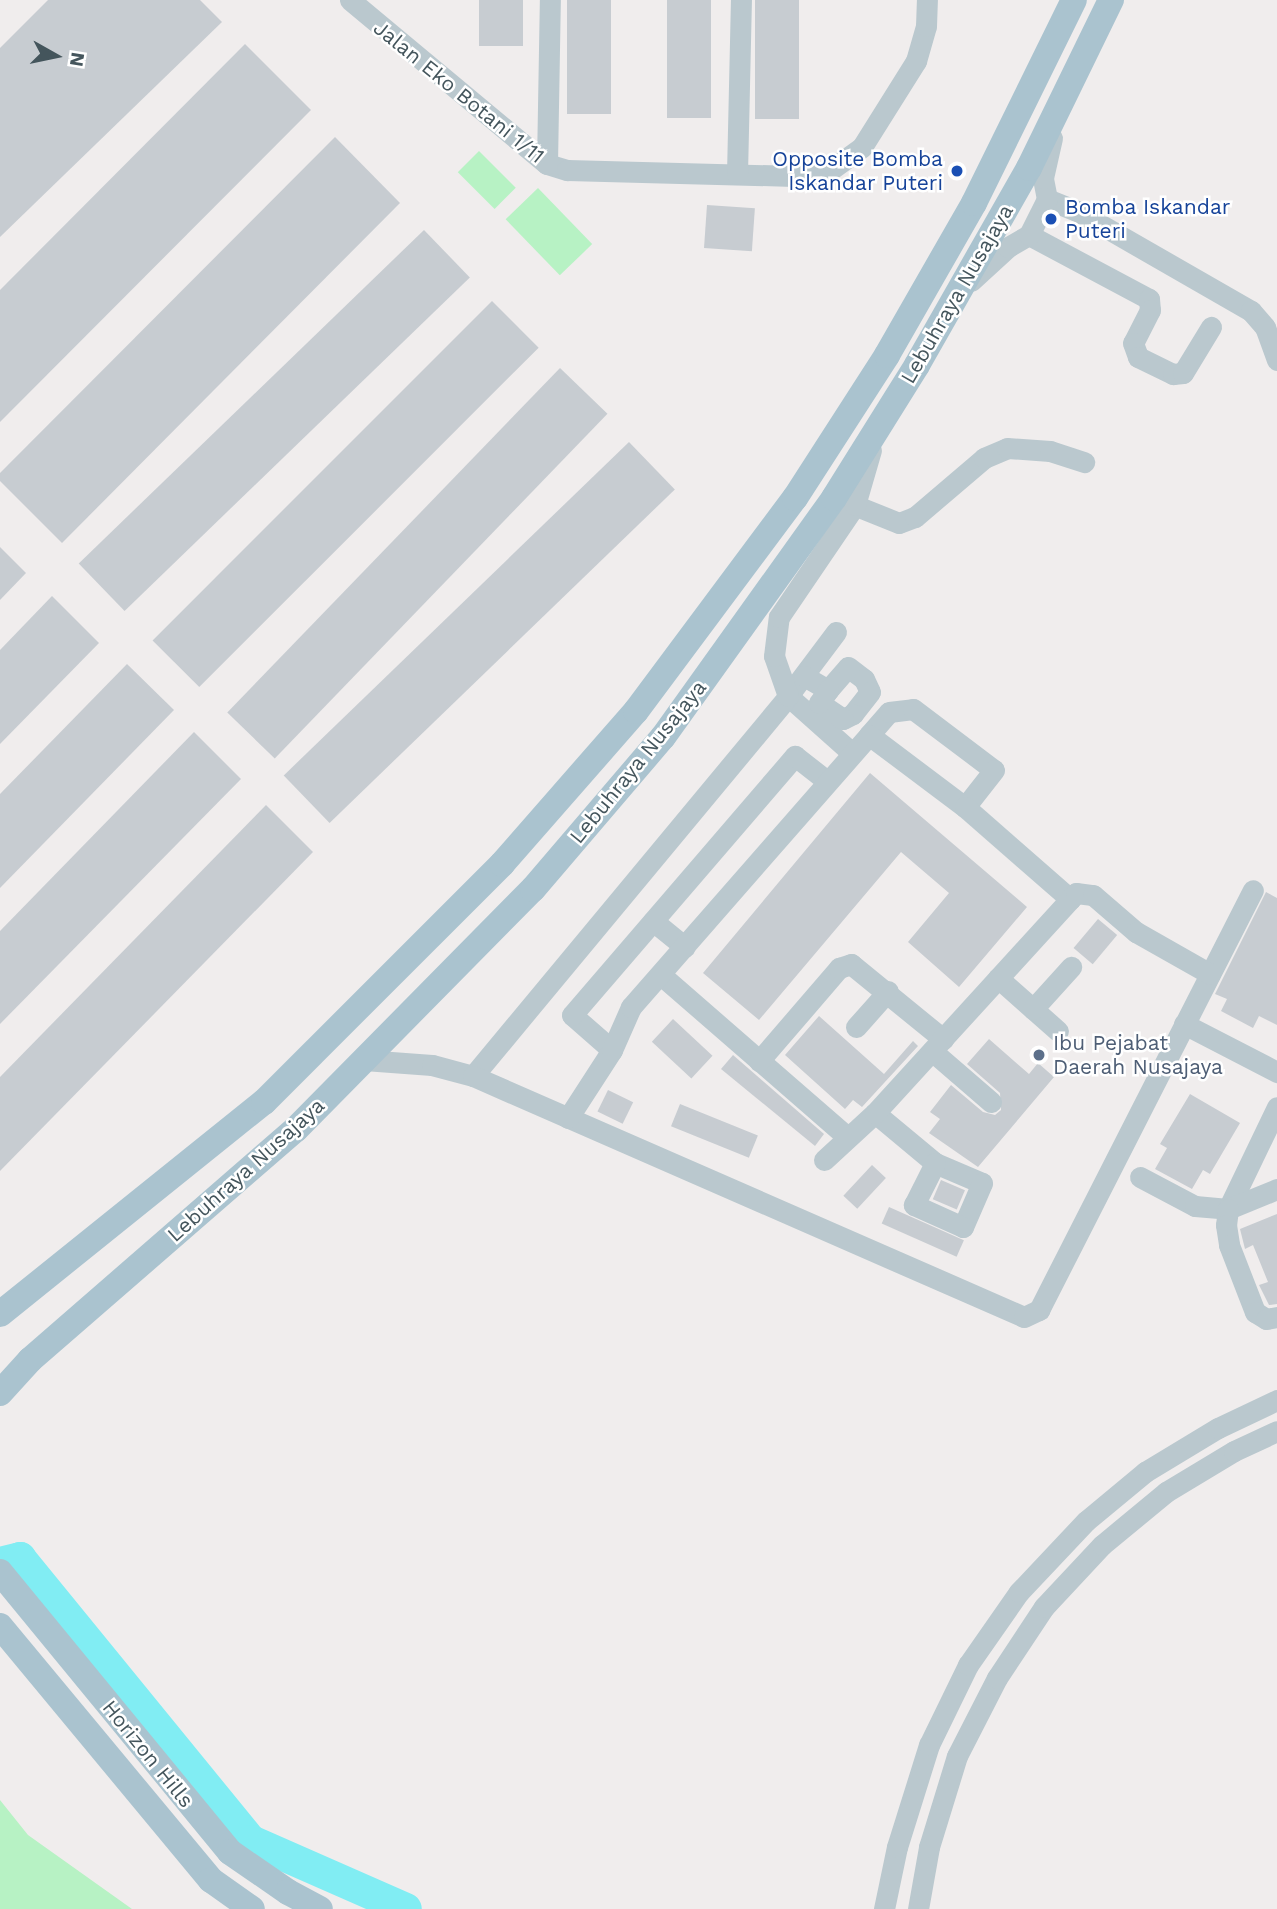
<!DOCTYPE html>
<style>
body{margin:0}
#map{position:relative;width:1277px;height:1909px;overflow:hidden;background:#f0eded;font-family:"Work Sans",sans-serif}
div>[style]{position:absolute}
.green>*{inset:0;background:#b7f2c4;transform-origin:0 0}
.river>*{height:32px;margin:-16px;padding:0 16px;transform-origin:16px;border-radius:16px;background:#81edf3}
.building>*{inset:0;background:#c7ccd1;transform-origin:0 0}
.minor>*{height:21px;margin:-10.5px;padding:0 10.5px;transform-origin:10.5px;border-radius:10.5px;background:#bac8ce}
.major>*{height:26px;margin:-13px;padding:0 13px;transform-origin:13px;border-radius:13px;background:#aac3cf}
.dots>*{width:19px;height:19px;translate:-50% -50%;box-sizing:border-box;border:4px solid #fff;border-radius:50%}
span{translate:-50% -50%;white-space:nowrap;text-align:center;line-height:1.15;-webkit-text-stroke:5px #fff;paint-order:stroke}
.street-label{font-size:21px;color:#44555c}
.transit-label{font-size:21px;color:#164399}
.right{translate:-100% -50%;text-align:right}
.left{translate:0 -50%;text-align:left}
.service-label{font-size:21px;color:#4e5e75}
.north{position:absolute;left:21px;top:21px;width:70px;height:70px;-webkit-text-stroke:5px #fff;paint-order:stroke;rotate:99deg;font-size:19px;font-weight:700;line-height:28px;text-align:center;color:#44555c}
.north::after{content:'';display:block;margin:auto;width:24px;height:32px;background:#44555c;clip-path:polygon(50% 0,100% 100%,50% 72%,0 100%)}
</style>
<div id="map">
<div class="green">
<i style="left:479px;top:151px;width:52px;height:30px;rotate:45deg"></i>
<i style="left:538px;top:188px;width:78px;height:45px;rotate:46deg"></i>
<i style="clip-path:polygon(0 1800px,28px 1835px,132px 1909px,0 1909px)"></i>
</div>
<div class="river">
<i style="left:0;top:1563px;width:21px;rotate:-14deg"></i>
<i style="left:20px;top:1558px;width:365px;rotate:50.8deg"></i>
<i style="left:251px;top:1841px;width:169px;rotate:23.7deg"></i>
</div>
<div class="building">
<i style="clip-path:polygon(48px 0,200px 0,222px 22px,0 237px,0 48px)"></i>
<i style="left:479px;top:0;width:44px;height:46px"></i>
<i style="left:567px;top:0;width:44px;height:114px"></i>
<i style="left:667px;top:0;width:44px;height:118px"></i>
<i style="left:755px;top:0;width:44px;height:119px"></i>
<i style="clip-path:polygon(245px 44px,311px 110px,0 422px,0 290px)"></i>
<i style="clip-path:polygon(335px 137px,400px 203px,62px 543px,0 481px,0 473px)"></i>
<i style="left:707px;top:205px;width:48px;height:43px;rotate:4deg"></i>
<i style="left:424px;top:230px;width:66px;height:480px;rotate:46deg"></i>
<i style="left:492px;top:301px;width:66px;height:480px;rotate:45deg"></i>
<i style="left:560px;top:368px;width:66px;height:479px;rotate:44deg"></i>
<i style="left:629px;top:442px;width:66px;height:480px;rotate:46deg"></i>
<i style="clip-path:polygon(0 547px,26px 573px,0 600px)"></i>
<i style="clip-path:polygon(52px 596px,99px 643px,0 744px,0 650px)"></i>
<i style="clip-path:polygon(127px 664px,174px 710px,0 888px,0 794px)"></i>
<i style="clip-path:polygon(194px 732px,241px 779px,0 1024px,0 931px)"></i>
<i style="clip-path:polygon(870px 773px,1027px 907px,959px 987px,908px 942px,949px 893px,901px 852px,759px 1020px,703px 973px)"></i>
<i style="clip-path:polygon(266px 805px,313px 852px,0 1171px,0 1077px)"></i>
<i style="clip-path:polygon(1266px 892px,1277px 898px,1277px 1025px,1259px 1016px,1253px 1028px,1221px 1011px,1227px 999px,1215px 994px)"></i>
<i style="left:1098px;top:919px;width:25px;height:38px;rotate:40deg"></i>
<i style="clip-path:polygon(819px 1016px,884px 1074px,913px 1041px,918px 1046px,862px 1107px,853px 1100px,845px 1109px,785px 1055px)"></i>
<i style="left:673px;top:1019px;width:54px;height:31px;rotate:43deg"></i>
<i style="clip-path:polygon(989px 1039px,1029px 1074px,1038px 1063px,1054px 1077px,978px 1167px,929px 1133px,940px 1119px,930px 1112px,951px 1085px,983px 1112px,995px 1115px,1001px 1110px,1000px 1093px,967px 1064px)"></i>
<i style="clip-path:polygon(733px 1055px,824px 1134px,815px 1146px,721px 1069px)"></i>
<i style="left:608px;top:1090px;width:28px;height:24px;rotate:26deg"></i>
<i style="clip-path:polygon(1190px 1094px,1240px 1123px,1210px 1174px,1203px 1170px,1192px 1189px,1155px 1169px,1167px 1148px,1160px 1144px)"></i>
<i style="left:680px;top:1104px;width:84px;height:24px;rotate:22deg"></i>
<i style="left:872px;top:1165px;width:19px;height:42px;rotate:43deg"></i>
<i style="left:941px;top:1180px;width:26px;height:21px;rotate:23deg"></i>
<i style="left:889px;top:1207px;width:82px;height:18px;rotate:24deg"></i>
<i style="clip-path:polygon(1277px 1214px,1277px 1304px,1269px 1305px,1259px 1285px,1268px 1282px,1253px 1245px,1245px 1249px,1240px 1229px)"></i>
</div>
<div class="minor">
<i style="left:350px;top:0;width:256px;rotate:39.8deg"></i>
<i style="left:547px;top:164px;width:21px;rotate:17deg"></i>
<i style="left:567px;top:170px;width:235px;rotate:1.5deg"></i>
<i style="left:802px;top:176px;width:27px;rotate:-10deg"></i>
<i style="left:829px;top:171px;width:41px;rotate:-36deg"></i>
<i style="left:862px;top:147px;width:102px;rotate:-57.9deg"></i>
<i style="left:916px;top:61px;width:36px;rotate:-74deg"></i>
<i style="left:926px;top:26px;width:26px;rotate:-88deg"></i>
<i style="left:547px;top:164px;width:164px;rotate:-89deg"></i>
<i style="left:737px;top:174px;width:174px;rotate:-88.7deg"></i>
<i style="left:1047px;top:199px;width:32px;rotate:22deg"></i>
<i style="left:1077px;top:211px;width:201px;rotate:29.9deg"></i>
<i style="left:1251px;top:311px;width:21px;rotate:49deg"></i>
<i style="left:1265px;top:327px;width:35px;rotate:70deg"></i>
<i style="left:1029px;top:235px;width:136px;rotate:28.1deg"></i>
<i style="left:1149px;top:299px;width:11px;rotate:85deg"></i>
<i style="left:1150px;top:310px;width:37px;rotate:117deg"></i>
<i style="left:1133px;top:343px;width:15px;rotate:70deg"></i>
<i style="left:1138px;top:357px;width:39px;rotate:26deg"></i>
<i style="left:1173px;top:374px;width:10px;rotate:-6deg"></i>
<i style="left:1183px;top:373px;width:54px;rotate:-58.7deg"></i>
<i style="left:971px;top:281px;width:50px;rotate:-42.6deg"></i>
<i style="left:1008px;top:247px;width:24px;rotate:-30deg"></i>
<i style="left:1029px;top:235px;width:40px;rotate:-63.4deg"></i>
<i style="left:1047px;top:199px;width:21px;rotate:-101deg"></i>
<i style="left:1043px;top:178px;width:41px;rotate:-77.3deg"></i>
<i style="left:844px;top:501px;width:59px;rotate:21.8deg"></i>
<i style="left:899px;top:523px;width:17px;rotate:-21deg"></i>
<i style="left:915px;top:517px;width:91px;rotate:-40.5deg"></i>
<i style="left:984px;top:458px;width:25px;rotate:-23deg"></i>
<i style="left:1007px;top:448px;width:43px;rotate:4deg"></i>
<i style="left:1050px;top:451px;width:36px;rotate:18deg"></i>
<i style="left:836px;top:632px;width:80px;rotate:126.9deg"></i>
<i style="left:788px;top:696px;width:86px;rotate:41.7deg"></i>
<i style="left:804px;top:676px;width:28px;rotate:30deg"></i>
<i style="left:828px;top:690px;width:30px;rotate:-49deg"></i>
<i style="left:848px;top:667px;width:20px;rotate:37deg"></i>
<i style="left:864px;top:679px;width:14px;rotate:65deg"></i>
<i style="left:870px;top:692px;width:28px;rotate:128deg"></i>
<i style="left:853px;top:714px;width:11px;rotate:153deg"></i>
<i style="left:843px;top:719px;width:29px;rotate:-146deg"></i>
<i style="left:819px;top:703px;width:16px;rotate:-55deg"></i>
<i style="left:869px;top:735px;width:30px;rotate:-49deg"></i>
<i style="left:889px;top:712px;width:24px;rotate:-7deg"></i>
<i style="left:913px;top:709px;width:101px;rotate:37deg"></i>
<i style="left:994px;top:770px;width:47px;rotate:128.1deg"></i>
<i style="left:653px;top:921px;width:41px;rotate:39.1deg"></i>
<i style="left:661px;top:975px;width:245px;rotate:41deg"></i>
<i style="left:998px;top:978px;width:80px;rotate:41.5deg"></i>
<i style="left:1033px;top:1009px;width:57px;rotate:-47.9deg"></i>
<i style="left:1184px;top:1024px;width:105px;rotate:27.3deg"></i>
<i style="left:856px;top:1027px;width:48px;rotate:-48.4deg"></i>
<i style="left:612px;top:1050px;width:53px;rotate:-138.8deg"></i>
<i style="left:572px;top:1015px;width:342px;rotate:-49.3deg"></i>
<i style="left:795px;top:756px;width:41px;rotate:38deg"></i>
<i style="left:932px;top:1051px;width:78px;rotate:40.8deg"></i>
<i style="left:364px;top:1060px;width:68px;rotate:4.2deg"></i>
<i style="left:432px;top:1065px;width:42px;rotate:15deg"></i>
<i style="left:473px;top:1076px;width:494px;rotate:-50.3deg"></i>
<i style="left:788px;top:696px;width:42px;rotate:-109.3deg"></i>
<i style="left:774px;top:656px;width:39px;rotate:-83deg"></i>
<i style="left:779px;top:617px;width:135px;rotate:-55.8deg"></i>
<i style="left:855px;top:505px;width:57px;rotate:-73.8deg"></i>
<i style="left:759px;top:1061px;width:123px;rotate:-49.3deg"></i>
<i style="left:839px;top:968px;width:13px;rotate:-18deg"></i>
<i style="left:851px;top:964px;width:119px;rotate:39.2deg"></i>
<i style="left:473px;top:1076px;width:601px;rotate:23.62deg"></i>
<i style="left:1024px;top:1317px;width:17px;rotate:-25deg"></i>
<i style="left:1039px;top:1310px;width:471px;rotate:-63deg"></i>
<i style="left:875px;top:1113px;width:78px;rotate:39.8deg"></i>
<i style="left:935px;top:1163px;width:51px;rotate:23.1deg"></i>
<i style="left:982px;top:1183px;width:48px;rotate:113.4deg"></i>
<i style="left:963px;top:1227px;width:54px;rotate:-155.8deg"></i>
<i style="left:914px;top:1205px;width:47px;rotate:-63.4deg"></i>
<i style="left:568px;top:1118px;width:81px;rotate:-57.1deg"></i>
<i style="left:612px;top:1050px;width:47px;rotate:-66.2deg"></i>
<i style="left:631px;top:1007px;width:361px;rotate:-48.8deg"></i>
<i style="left:869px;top:735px;width:120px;rotate:36.9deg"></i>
<i style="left:965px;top:807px;width:140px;rotate:41.2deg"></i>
<i style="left:824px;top:1160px;width:69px;rotate:-42.7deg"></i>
<i style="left:875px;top:1113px;width:298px;rotate:-47.6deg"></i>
<i style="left:1076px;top:893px;width:17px;rotate:7deg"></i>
<i style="left:1093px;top:895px;width:57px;rotate:40.7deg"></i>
<i style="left:1136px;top:932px;width:85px;rotate:29.6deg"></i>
<i style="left:1140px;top:1177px;width:62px;rotate:27.8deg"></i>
<i style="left:1195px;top:1206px;width:33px;rotate:5deg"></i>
<i style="left:1228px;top:1209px;width:113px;rotate:-64.3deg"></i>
<i style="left:1277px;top:1189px;width:53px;rotate:157.8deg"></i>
<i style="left:1228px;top:1209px;width:16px;rotate:97deg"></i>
<i style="left:1226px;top:1225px;width:20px;rotate:81deg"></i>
<i style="left:1229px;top:1245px;width:72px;rotate:68.8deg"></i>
<i style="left:1255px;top:1312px;width:13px;rotate:32deg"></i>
<i style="left:1266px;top:1319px;width:11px;rotate:-10deg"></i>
<i style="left:884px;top:1909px;width:63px;rotate:-78.2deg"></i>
<i style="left:897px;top:1847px;width:107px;rotate:-72.6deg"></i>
<i style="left:929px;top:1745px;width:89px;rotate:-64deg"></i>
<i style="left:968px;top:1665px;width:89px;rotate:-55.1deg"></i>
<i style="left:1019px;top:1592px;width:98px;rotate:-46.7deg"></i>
<i style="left:1086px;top:1521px;width:77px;rotate:-39.7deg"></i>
<i style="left:1145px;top:1472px;width:85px;rotate:-31.1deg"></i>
<i style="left:1218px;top:1428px;width:65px;rotate:-25.4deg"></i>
<i style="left:918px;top:1909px;width:63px;rotate:-79.9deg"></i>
<i style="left:929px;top:1847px;width:95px;rotate:-72.9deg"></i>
<i style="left:957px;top:1756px;width:88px;rotate:-62.9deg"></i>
<i style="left:997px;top:1678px;width:85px;rotate:-56.5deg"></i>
<i style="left:1044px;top:1607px;width:85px;rotate:-46.9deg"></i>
<i style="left:1102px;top:1545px;width:83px;rotate:-39.6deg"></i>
<i style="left:1166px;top:1492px;width:79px;rotate:-31.1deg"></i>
<i style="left:1234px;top:1451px;width:47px;rotate:-24.9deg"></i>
</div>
<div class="major">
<i style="left:0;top:1314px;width:339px;rotate:-38.8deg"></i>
<i style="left:264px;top:1102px;width:337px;rotate:-45deg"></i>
<i style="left:502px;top:864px;width:203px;rotate:-48.8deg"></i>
<i style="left:636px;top:711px;width:266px;rotate:-53.3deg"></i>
<i style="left:795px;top:498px;width:170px;rotate:-57.2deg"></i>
<i style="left:887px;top:355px;width:175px;rotate:-60.2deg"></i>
<i style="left:974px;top:203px;width:226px;rotate:-63.8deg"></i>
<i style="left:0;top:1393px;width:45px;rotate:-47.7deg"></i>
<i style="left:30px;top:1360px;width:352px;rotate:-41deg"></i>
<i style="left:296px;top:1129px;width:337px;rotate:-45.4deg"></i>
<i style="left:533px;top:889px;width:200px;rotate:-49.5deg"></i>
<i style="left:663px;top:737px;width:294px;rotate:-54.4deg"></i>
<i style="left:834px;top:498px;width:157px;rotate:-58deg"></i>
<i style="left:917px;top:365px;width:227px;rotate:-60.4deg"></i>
<i style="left:1029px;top:168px;width:187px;rotate:-64deg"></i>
<i style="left:0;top:1572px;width:362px;rotate:50.6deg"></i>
<i style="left:230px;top:1852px;width:70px;rotate:34.6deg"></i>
<i style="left:288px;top:1892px;width:36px;rotate:28deg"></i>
<i style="left:0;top:1626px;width:330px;rotate:50.3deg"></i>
<i style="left:211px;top:1880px;width:50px;rotate:35.3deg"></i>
</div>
<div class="dots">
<i style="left:957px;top:171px;background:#1a4fb4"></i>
<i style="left:1051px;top:219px;background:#1a4fb4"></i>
<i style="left:1039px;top:1055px;background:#5c6f8a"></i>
</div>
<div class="street-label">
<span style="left:459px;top:92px;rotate:39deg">Jalan Eko Botani 1/11</span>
<span style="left:957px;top:294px;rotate:-60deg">Lebuhraya Nusajaya</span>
<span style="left:638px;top:762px;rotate:-51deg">Lebuhraya Nusajaya</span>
<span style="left:246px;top:1170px;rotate:-42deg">Lebuhraya Nusajaya</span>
<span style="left:148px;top:1754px;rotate:51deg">Horizon Hills</span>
</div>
<div class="transit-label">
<span class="right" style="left:943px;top:171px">Opposite Bomba<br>Iskandar Puteri</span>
<span class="left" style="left:1065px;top:219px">Bomba Iskandar<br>Puteri</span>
</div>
<div class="service-label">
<span class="left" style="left:1053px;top:1055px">Ibu Pejabat<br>Daerah Nusajaya</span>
</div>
<div class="north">N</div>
</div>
